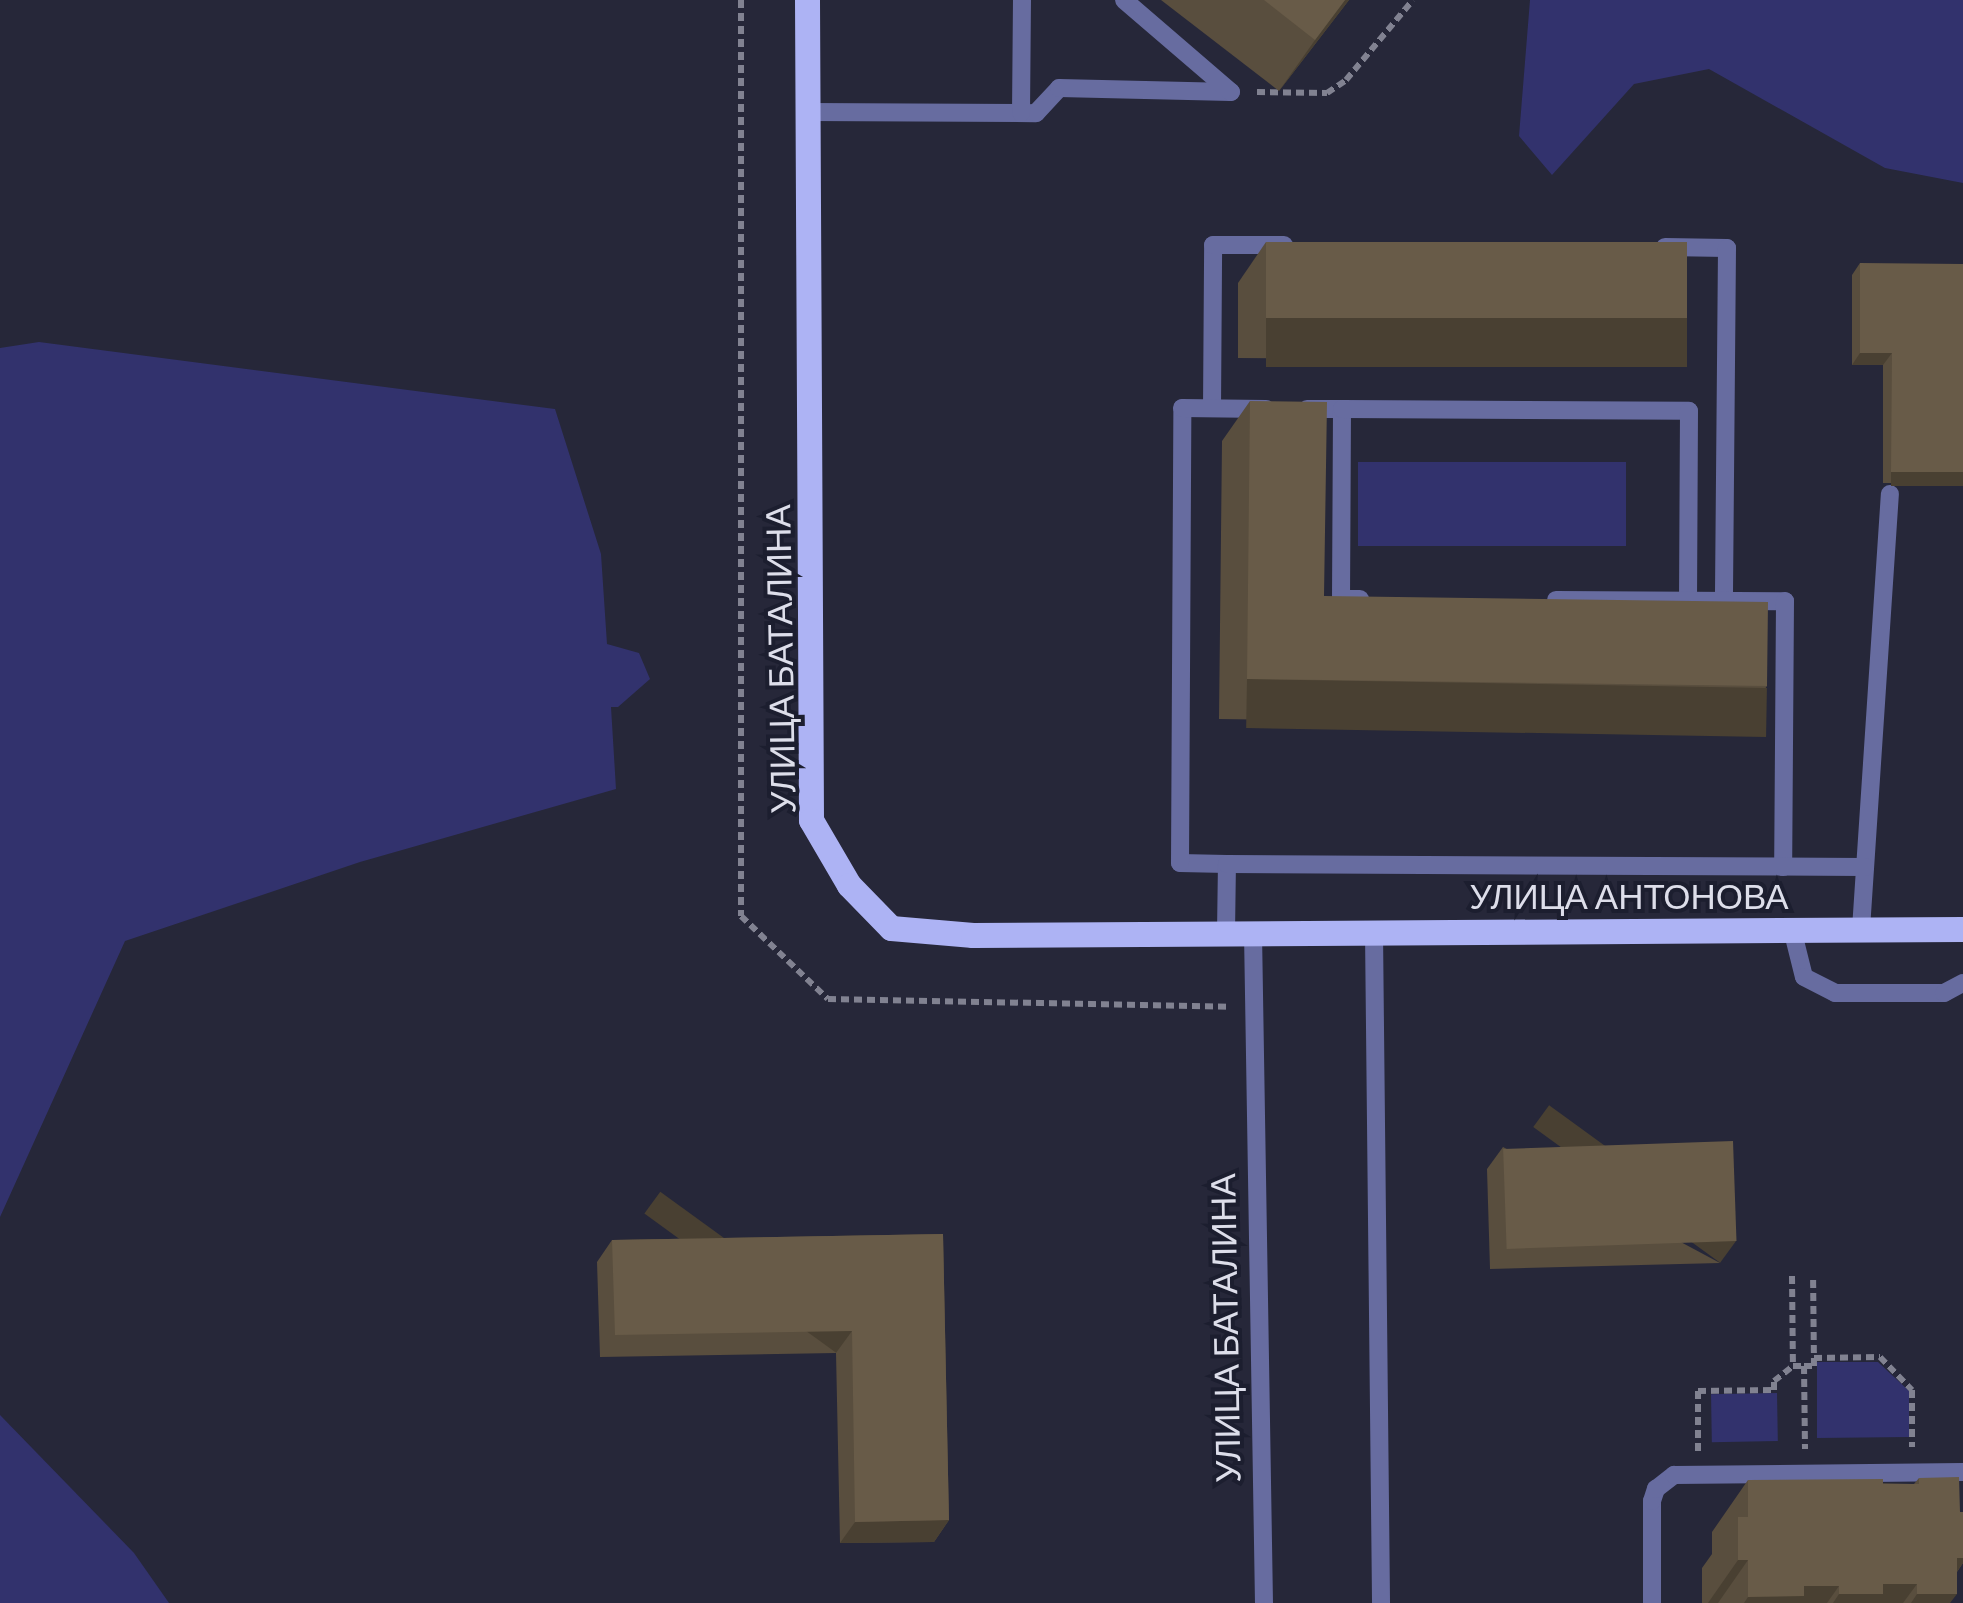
<!DOCTYPE html>
<meta charset="utf-8">
<style>
body{margin:0}
#map{position:relative;width:1963px;height:1603px;overflow:hidden;background:#262739;font-family:Barlow,sans-serif}
div>[style]{position:absolute}
.green>*{inset:0;background:#32326d;transform-origin:0 0}
.path>*{height:6px;margin-top:-3px;transform-origin:0;background:repeating-linear-gradient(90deg,#818291 0 8px,transparent 0 13px)}
.service>*{height:18px;margin:-9px;padding:0 9px;transform-origin:9px;border-radius:9px;background:#676ca0}
.primary>*{height:25px;margin:-12.5px;padding:0 12.5px;transform-origin:12.5px;border-radius:12.5px;background:#adb3f4}
.wall>*{inset:0;background:#594e3e}
.shaded-wall>*{inset:0;background:#494032;transform-origin:0 0}
.building>*{inset:0;background:#685b48;transform-origin:0 0}
span{translate:-50% -50%;white-space:nowrap;text-align:center;line-height:1.15;-webkit-text-stroke:8px #1c1e2f;paint-order:stroke}
.street-label{font-size:35px;color:#dddeea}
</style>
<div id="map">
<div class="green">
<i style="clip-path:polygon(1530px 0,1963px 0,1963px 183px,1885px 168px,1709px 69px,1634px 84px,1552px 175px,1519px 136px)"></i>
<i style="clip-path:polygon(39px 342px,555px 409px,601px 554px,607px 644px,639px 653px,650px 679px,618px 707px,611px 707px,616px 789px,360px 862px,125px 941px,0 1217px,0 348px)"></i>
<i style="left:1358px;top:462px;width:268px;height:84px"></i>
<i style="clip-path:polygon(1817px 1362px,1878px 1362px,1909px 1391px,1909px 1437px,1817px 1438px)"></i>
<i style="left:1777px;top:1393px;width:48px;height:66px;rotate:89deg"></i>
<i style="clip-path:polygon(0 1415px,134px 1553px,169px 1603px,0 1603px)"></i>
</div>
<div class="path">
<i style="left:741px;top:0;width:916px;rotate:90deg"></i>
<i style="left:741px;top:916px;width:120px;rotate:43.7deg"></i>
<i style="left:828px;top:999px;width:402px;rotate:1.1deg"></i>
<i style="left:1257px;top:92px;width:70px;rotate:0.8deg"></i>
<i style="left:1327px;top:93px;width:23px;rotate:-34deg"></i>
<i style="left:1346px;top:80px;width:104px;rotate:-50.1deg"></i>
<i style="left:1792px;top:1276px;width:90px;rotate:89.4deg"></i>
<i style="left:1793px;top:1366px;width:11px"></i>
<i style="left:1804px;top:1366px;width:83px;rotate:89.3deg"></i>
<i style="left:1814px;top:1358px;width:66px;rotate:-0.9deg"></i>
<i style="left:1880px;top:1357px;width:46px;rotate:45.9deg"></i>
<i style="left:1912px;top:1390px;width:57px;rotate:90deg"></i>
<i style="left:1804px;top:1366px;width:10px"></i>
<i style="left:1814px;top:1366px;width:90px;rotate:-90.6deg"></i>
<i style="left:1698px;top:1451px;width:60px;rotate:-90deg"></i>
<i style="left:1698px;top:1391px;width:76px;rotate:-0.8deg"></i>
<i style="left:1774px;top:1390px;width:9px;rotate:-90deg"></i>
<i style="left:1774px;top:1381px;width:24px;rotate:-38deg"></i>
</div>
<div class="service">
<i style="left:808px;top:112px;width:228px;rotate:0.3deg"></i>
<i style="left:1036px;top:113px;width:34px;rotate:-47deg"></i>
<i style="left:1059px;top:88px;width:172px;rotate:1.3deg"></i>
<i style="left:1231px;top:92px;width:141px;rotate:-139.3deg"></i>
<i style="left:1021px;top:113px;width:113px;rotate:-89.5deg"></i>
<i style="left:1665px;top:247px;width:62px;rotate:0.9deg"></i>
<i style="left:1727px;top:248px;width:353px;rotate:90.5deg"></i>
<i style="left:1212px;top:408px;width:163px;rotate:-89.6deg"></i>
<i style="left:1213px;top:245px;width:71px"></i>
<i style="left:1307px;top:409px;width:35px"></i>
<i style="left:1342px;top:409px;width:190px;rotate:90.3deg"></i>
<i style="left:1341px;top:599px;width:19px"></i>
<i style="left:1342px;top:409px;width:347px;rotate:0.3deg"></i>
<i style="left:1689px;top:411px;width:189px;rotate:90.3deg"></i>
<i style="left:1556px;top:600px;width:229px;rotate:0.3deg"></i>
<i style="left:1785px;top:601px;width:266px;rotate:90.4deg"></i>
<i style="left:1227px;top:864px;width:47px;rotate:-178.8deg"></i>
<i style="left:1180px;top:863px;width:455px;rotate:-89.7deg"></i>
<i style="left:1182px;top:408px;width:84px;rotate:0.7deg"></i>
<i style="left:1792px;top:929px;width:49px;rotate:76deg"></i>
<i style="left:1804px;top:977px;width:35px;rotate:27deg"></i>
<i style="left:1835px;top:993px;width:109px"></i>
<i style="left:1944px;top:993px;width:21px;rotate:-28deg"></i>
<i style="left:1861px;top:929px;width:436px;rotate:-86.2deg"></i>
<i style="left:1374px;top:932px;width:671px;rotate:89.4deg"></i>
<i style="left:1226px;top:933px;width:69px;rotate:-89.2deg"></i>
<i style="left:1227px;top:864px;width:638px;rotate:0.27deg"></i>
<i style="left:1253px;top:933px;width:670px;rotate:89.06deg"></i>
<i style="left:1652px;top:1603px;width:102px;rotate:-90deg"></i>
<i style="left:1652px;top:1501px;width:13px;rotate:-72deg"></i>
<i style="left:1656px;top:1489px;width:23px;rotate:-38deg"></i>
<i style="left:1674px;top:1475px;width:289px;rotate:-0.6deg"></i>
</div>
<div class="primary">
<i style="left:807px;top:0;width:820px;rotate:89.72deg"></i>
<i style="left:811px;top:820px;width:75px;rotate:59.7deg"></i>
<i style="left:849px;top:885px;width:60px;rotate:45.7deg"></i>
<i style="left:891px;top:928px;width:82px;rotate:4.9deg"></i>
<i style="left:973px;top:935px;width:990px;rotate:-0.35deg"></i>
</div>
<div class="wall">
<i style="clip-path:polygon(1161px 0,1349px 0,1279px 91px)"></i>
<i style="clip-path:polygon(1266px 242px,1687px 320px,1658px 360px,1238px 358px,1238px 283px)"></i>
<i style="clip-path:polygon(1860px 263px,1963px 483px,1883px 483px,1883px 365px,1852px 365px,1852px 275px)"></i>
<i style="clip-path:polygon(1250px 401px,1324px 596px,1767px 686px,1739px 726px,1219px 719px,1222px 441px)"></i>
<i style="clip-path:polygon(1503px 1147px,1720px 1263px,1490px 1269px,1487px 1169px)"></i>
<i style="clip-path:polygon(943px 1234px,949px 1520px,934px 1542px,840px 1543px,836px 1353px,600px 1357px,597px 1262px,612px 1240px)"></i>
<i style="clip-path:polygon(1919px 1478px,1960px 1512px,1963px 1512px,1963px 1563px,1957px 1572px,1950px 1603px,1702px 1603px,1702px 1568px,1712px 1554px,1712px 1532px,1748px 1480px,1914px 1484px)"></i>
</div>
<div class="shaded-wall">
<i style="clip-path:polygon(1345px 0,1349px 0,1279px 91px,1315px 40px)"></i>
<i style="left:1266px;top:318px;width:421px;height:49px"></i>
<i style="clip-path:polygon(1860px 353px,1892px 353px,1883px 365px,1852px 365px)"></i>
<i style="left:1891px;top:472px;width:72px;height:14px"></i>
<i style="left:1247px;top:679px;width:520px;height:49px;rotate:1deg"></i>
<i style="left:1736px;top:1241px;width:27px;height:231px;rotate:126deg"></i>
<i style="left:852px;top:1331px;width:27px;height:237px;rotate:126deg"></i>
<i style="clip-path:polygon(949px 1520px,934px 1542px,840px 1543px,855px 1522px)"></i>
<i style="clip-path:polygon(1957px 1558px,1963px 1558px,1963px 1563px,1941px 1594px,1957px 1594px,1950px 1603px,1911px 1603px,1917px 1594px)"></i>
<i style="clip-path:polygon(1738px 1560px,1748px 1560px,1718px 1603px,1708px 1603px)"></i>
<i style="clip-path:polygon(1883px 1584px,1917px 1584px,1903px 1603px,1833px 1603px,1839px 1594px)"></i>
<i style="clip-path:polygon(1804px 1586px,1839px 1586px,1827px 1603px,1744px 1603px,1748px 1597px)"></i>
</div>
<div class="building">
<i style="clip-path:polygon(1264px 0,1345px 0,1315px 40px)"></i>
<i style="left:1266px;top:242px;width:421px;height:76px"></i>
<i style="clip-path:polygon(1860px 263px,1963px 264px,1963px 472px,1891px 472px,1892px 353px,1860px 353px)"></i>
<i style="clip-path:polygon(1250px 401px,1327px 402px,1324px 596px,1768px 602px,1767px 686px,1247px 679px)"></i>
<i style="left:1733px;top:1141px;width:100px;height:230px;rotate:88deg"></i>
<i style="clip-path:polygon(943px 1234px,949px 1520px,855px 1522px,852px 1331px,615px 1335px,612px 1240px)"></i>
<i style="clip-path:polygon(1959px 1477px,1960px 1512px,1963px 1512px,1963px 1558px,1957px 1558px,1957px 1594px,1917px 1594px,1917px 1584px,1883px 1584px,1883px 1594px,1839px 1594px,1839px 1586px,1804px 1586px,1804px 1596px,1748px 1597px,1748px 1560px,1738px 1560px,1738px 1517px,1748px 1517px,1748px 1480px,1883px 1479px,1883px 1484px,1919px 1484px,1919px 1478px)"></i>
</div>
<div class="street-label">
<span style="left:779px;top:659px;rotate:-91deg">УЛИЦА БАТАЛИНА</span>
<span style="left:1629px;top:895px">УЛИЦА АНТОНОВА</span>
<span style="left:1224px;top:1328px;rotate:-91deg">УЛИЦА БАТАЛИНА</span>
</div>
</div>
